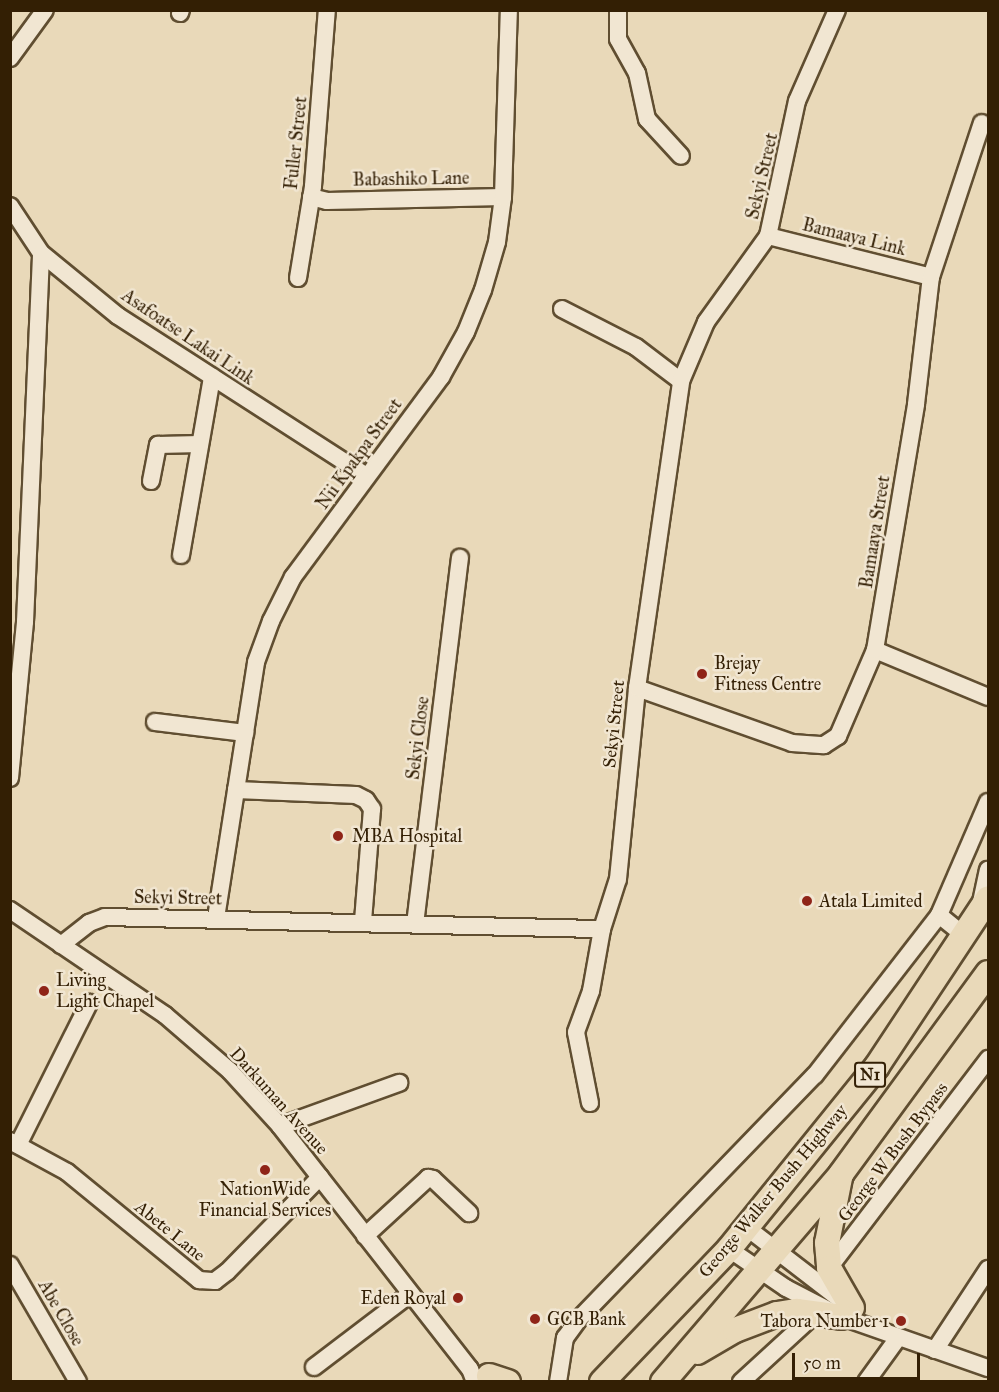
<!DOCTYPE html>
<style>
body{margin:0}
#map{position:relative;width:999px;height:1392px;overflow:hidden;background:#e9d9b9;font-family:"IM FELL Great Primer",serif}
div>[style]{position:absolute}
.roads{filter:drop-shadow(2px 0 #604e31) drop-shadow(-2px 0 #604e31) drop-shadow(0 2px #604e31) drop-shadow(0 -2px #604e31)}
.minor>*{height:16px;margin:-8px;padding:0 8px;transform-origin:8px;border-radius:8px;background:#f1e6d2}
.highway>*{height:24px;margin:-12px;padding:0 12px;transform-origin:12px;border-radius:12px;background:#e9d9b9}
.dots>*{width:16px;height:16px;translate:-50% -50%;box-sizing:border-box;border:3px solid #f1e6d2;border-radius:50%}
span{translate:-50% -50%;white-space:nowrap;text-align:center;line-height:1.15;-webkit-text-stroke:5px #f1e6d2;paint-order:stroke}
.shield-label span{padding:2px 4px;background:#f1e6d2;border:2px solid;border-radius:4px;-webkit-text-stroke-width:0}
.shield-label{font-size:16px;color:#331f04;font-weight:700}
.street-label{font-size:18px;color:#331f04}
.poi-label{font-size:18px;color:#331f04}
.left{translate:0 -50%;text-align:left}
.right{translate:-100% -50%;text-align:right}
.frame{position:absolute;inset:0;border:12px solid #331f04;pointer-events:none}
.scale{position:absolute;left:792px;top:1353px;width:128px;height:27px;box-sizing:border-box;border:3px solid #331f04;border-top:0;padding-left:8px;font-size:18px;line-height:21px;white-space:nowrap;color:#331f04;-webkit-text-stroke:4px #f1e6d2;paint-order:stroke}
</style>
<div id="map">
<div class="roads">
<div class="minor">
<i style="left:618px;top:10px;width:29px;rotate:90deg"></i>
<i style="left:618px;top:39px;width:39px;rotate:61deg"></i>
<i style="left:637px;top:73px;width:47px;rotate:77.7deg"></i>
<i style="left:647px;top:119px;width:50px;rotate:47.4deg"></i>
<i style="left:180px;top:13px;width:3px;rotate:-72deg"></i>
<i style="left:10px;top:58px;width:59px;rotate:-53.9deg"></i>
<i style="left:311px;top:197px;width:16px;rotate:14deg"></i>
<i style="left:327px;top:201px;width:176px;rotate:-1.3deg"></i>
<i style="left:10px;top:206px;width:56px;rotate:56.6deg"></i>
<i style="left:41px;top:253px;width:99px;rotate:39.3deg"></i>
<i style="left:118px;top:316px;width:295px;rotate:32.8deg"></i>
<i style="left:768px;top:236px;width:168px;rotate:14.1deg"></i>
<i style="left:298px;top:278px;width:93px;rotate:-80.7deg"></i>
<i style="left:313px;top:186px;width:177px;rotate:-85.5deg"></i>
<i style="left:562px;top:309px;width:83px;rotate:27.2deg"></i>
<i style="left:636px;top:347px;width:56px;rotate:37.1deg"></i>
<i style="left:151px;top:481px;width:37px;rotate:-79deg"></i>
<i style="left:158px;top:445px;width:42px;rotate:-1.4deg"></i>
<i style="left:181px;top:555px;width:181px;rotate:-80.1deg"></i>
<i style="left:875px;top:650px;width:122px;rotate:22.6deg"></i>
<i style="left:637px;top:688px;width:164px;rotate:19.5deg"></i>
<i style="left:792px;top:743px;width:32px;rotate:4deg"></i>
<i style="left:824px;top:745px;width:17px;rotate:-33deg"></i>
<i style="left:838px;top:736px;width:94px;rotate:-66.7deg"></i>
<i style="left:875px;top:650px;width:249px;rotate:-80.5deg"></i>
<i style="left:916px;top:404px;width:128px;rotate:-83.3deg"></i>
<i style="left:931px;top:277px;width:162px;rotate:-71.7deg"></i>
<i style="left:155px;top:722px;width:91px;rotate:7deg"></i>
<i style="left:10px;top:778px;width:157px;rotate:-84.5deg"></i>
<i style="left:25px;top:622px;width:369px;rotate:-87.5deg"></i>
<i style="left:236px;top:790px;width:120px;rotate:2.4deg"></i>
<i style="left:356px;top:795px;width:11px;rotate:27deg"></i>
<i style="left:366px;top:800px;width:11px;rotate:56deg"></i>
<i style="left:372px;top:809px;width:113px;rotate:94.6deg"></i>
<i style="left:980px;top:907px;width:38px;rotate:-78deg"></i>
<i style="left:10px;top:910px;width:187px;rotate:34.1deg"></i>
<i style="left:165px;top:1015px;width:86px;rotate:40.7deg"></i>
<i style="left:230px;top:1071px;width:74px;rotate:47.7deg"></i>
<i style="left:280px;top:1126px;width:308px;rotate:52deg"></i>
<i style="left:470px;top:1369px;width:14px;rotate:69deg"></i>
<i style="left:939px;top:915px;width:32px;rotate:39deg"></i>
<i style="left:216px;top:918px;width:259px;rotate:-81.1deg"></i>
<i style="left:256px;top:662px;width:44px;rotate:-69.9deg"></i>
<i style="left:271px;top:621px;width:49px;rotate:-63.4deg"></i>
<i style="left:293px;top:577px;width:249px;rotate:-53.5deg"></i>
<i style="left:441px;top:377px;width:51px;rotate:-60.9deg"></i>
<i style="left:466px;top:332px;width:45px;rotate:-68deg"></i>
<i style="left:483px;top:290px;width:50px;rotate:-73.7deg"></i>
<i style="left:497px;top:242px;width:45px;rotate:-82.4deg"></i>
<i style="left:503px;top:197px;width:187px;rotate:-88.2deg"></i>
<i style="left:415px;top:924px;width:369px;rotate:-83deg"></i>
<i style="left:61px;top:945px;width:36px;rotate:-38deg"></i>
<i style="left:89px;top:923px;width:17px;rotate:-21deg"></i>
<i style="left:105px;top:917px;width:497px;rotate:1.4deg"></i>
<i style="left:590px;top:1103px;width:72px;rotate:-101.2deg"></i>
<i style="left:576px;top:1032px;width:44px;rotate:-69.9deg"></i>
<i style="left:591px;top:991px;width:63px;rotate:-79.9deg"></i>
<i style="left:602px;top:929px;width:52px;rotate:-72.3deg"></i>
<i style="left:618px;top:879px;width:192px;rotate:-84.3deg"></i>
<i style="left:637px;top:688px;width:310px;rotate:-81.8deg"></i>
<i style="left:681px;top:381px;width:64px;rotate:-67deg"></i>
<i style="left:706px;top:322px;width:106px;rotate:-54.2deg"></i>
<i style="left:768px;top:236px;width:138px;rotate:-77.9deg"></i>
<i style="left:797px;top:101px;width:99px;rotate:-66.3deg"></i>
<i style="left:280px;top:1126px;width:127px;rotate:-19.9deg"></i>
<i style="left:10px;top:1141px;width:65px;rotate:28.5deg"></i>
<i style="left:67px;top:1172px;width:171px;rotate:39.3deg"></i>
<i style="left:199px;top:1280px;width:16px;rotate:4deg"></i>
<i style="left:215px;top:1281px;width:15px;rotate:-37deg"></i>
<i style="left:227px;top:1272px;width:133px;rotate:-45.6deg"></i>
<i style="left:18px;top:1145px;width:159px;rotate:-63.4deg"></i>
<i style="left:746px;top:1227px;width:126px;rotate:37.6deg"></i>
<i style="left:365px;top:1236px;width:86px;rotate:-42.6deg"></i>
<i style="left:428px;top:1178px;width:5px;rotate:11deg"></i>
<i style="left:433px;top:1179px;width:50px;rotate:43.4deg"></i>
<i style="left:729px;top:1249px;width:69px;rotate:34.4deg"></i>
<i style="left:786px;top:1288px;width:63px;rotate:27.4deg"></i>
<i style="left:842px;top:1317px;width:155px;rotate:19.3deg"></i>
<i style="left:10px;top:1265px;width:135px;rotate:59.8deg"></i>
<i style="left:829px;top:1268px;width:263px;rotate:-52.7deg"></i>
<i style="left:935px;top:1350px;width:97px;rotate:-56.8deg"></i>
<i style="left:314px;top:1367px;width:119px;rotate:-37.2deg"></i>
<i style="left:558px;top:1382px;width:45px;rotate:-81deg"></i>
<i style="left:565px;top:1338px;width:22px;rotate:-54deg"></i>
<i style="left:578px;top:1320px;width:341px;rotate:-46deg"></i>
<i style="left:815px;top:1075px;width:202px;rotate:-52.2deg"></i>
<i style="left:939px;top:915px;width:123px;rotate:-66.6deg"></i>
<i style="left:741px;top:1382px;width:103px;rotate:-42.6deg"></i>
<i style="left:866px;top:1382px;width:54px;rotate:-54deg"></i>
</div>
<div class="highway">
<i style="left:840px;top:1178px;width:66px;rotate:101.3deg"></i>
<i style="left:827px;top:1243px;width:25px;rotate:85deg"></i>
<i style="left:829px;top:1268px;width:46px;rotate:60.1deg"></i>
<i style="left:697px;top:1352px;width:44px;rotate:-30.1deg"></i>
<i style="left:735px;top:1330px;width:45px;rotate:-20.9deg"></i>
<i style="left:777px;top:1314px;width:20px;rotate:-9deg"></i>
<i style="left:797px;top:1311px;width:45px;rotate:7.6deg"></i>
<i style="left:489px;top:1376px;width:20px;rotate:18deg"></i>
<i style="left:602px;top:1382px;width:184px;rotate:-46.3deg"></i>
<i style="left:729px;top:1249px;width:235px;rotate:-51deg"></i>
<i style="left:877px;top:1066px;width:201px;rotate:-56.5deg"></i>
<i style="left:663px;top:1382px;width:274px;rotate:-49.4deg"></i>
<i style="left:841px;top:1174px;width:249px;rotate:-53.8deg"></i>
</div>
</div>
<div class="dots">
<i style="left:702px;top:674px;background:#8f2418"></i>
<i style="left:338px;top:836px;background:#8f2418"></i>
<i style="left:807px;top:901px;background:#8f2418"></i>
<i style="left:44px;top:991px;background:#8f2418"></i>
<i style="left:265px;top:1170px;background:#8f2418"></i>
<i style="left:458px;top:1298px;background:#8f2418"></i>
<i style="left:535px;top:1319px;background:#8f2418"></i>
<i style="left:901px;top:1321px;background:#8f2418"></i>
</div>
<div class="shield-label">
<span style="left:870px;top:1075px">N1</span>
</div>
<div class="street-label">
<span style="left:296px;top:143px;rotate:-84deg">Fuller Street</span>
<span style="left:762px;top:176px;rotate:-77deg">Sekyi Street</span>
<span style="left:411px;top:179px;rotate:-1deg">Babashiko Lane</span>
<span style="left:854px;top:237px;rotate:14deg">Bamaaya Link</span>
<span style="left:188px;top:337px;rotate:34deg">Asafoatse Lakai Link</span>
<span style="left:359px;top:454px;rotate:-54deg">Nii Kpakpa Street</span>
<span style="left:875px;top:532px;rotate:-81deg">Bamaaya Street</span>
<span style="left:614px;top:724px;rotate:-84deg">Sekyi Street</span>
<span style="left:418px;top:738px;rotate:-83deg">Sekyi Close</span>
<span style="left:178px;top:898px;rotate:1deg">Sekyi Street</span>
<span style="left:279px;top:1101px;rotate:48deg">Darkuman Avenue</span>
<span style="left:893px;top:1152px;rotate:-53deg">George W Bush Bypass</span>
<span style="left:773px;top:1191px;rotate:-50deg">George Walker Bush Highway</span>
<span style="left:170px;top:1231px;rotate:39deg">Abete Lane</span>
<span style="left:61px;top:1313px;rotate:60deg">Abe Close</span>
</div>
<div class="poi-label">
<span class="left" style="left:714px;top:674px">Brejay<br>Fitness Centre</span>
<span class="left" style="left:352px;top:836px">MBA Hospital</span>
<span class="left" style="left:819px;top:901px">Atala Limited</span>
<span class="left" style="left:56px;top:991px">Living<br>Light Chapel</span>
<span style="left:265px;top:1200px">NationWide<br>Financial Services</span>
<span class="right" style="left:446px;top:1298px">Eden Royal</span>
<span class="left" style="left:547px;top:1319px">GCB Bank</span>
<span class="right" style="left:889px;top:1321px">Tabora Number 1</span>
</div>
<div class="frame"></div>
<div class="scale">50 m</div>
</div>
